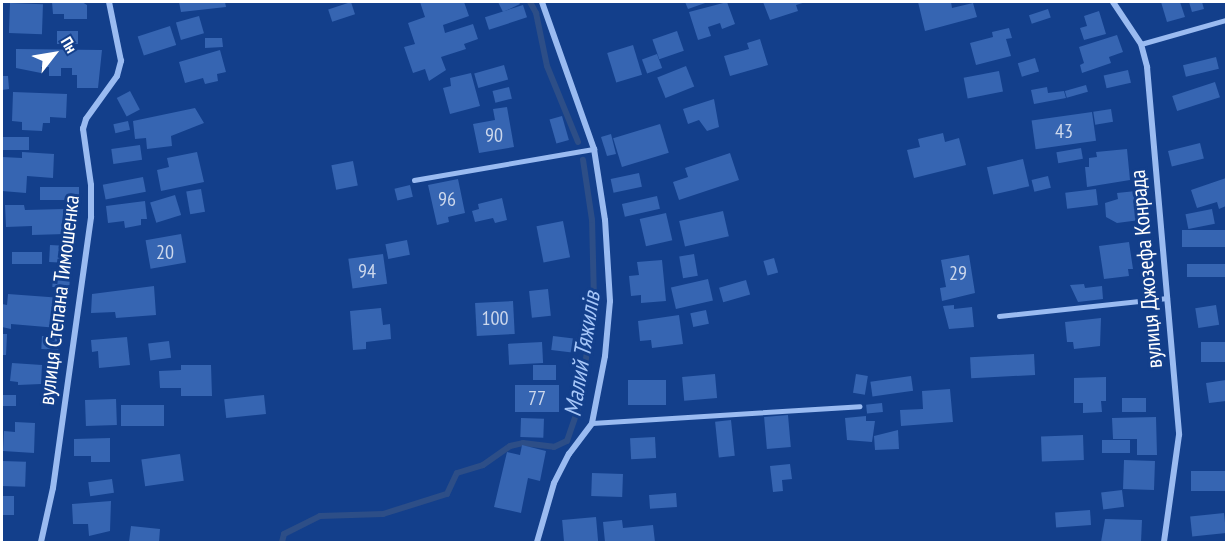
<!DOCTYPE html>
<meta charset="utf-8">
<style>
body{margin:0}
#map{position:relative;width:1228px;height:544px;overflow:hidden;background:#133f8b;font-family:"PT Sans Narrow",sans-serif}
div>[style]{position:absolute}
.stream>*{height:6px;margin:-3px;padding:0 3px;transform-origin:3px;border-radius:3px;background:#2d4e87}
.building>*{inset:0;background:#3665b2;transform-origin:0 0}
.service>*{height:4.5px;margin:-2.25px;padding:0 2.25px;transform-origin:2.25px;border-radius:2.25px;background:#9abbf1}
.minor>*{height:6px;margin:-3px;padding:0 3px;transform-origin:3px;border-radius:3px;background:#9abbf1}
span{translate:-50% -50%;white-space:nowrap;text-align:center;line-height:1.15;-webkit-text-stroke:6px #133f8b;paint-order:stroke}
.number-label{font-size:20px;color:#cdd8ec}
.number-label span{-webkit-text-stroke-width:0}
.street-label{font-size:22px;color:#fff}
.water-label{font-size:24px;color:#a6c6f8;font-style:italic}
.frame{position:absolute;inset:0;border:3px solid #fff;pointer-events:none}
.north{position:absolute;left:24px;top:24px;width:60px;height:60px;-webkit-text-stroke:4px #133f8b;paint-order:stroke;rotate:59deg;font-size:16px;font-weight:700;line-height:24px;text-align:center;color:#fff}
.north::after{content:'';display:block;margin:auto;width:21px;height:27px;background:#fff;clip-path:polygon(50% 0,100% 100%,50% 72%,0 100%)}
</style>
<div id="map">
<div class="stream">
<i style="left:530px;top:2px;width:13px;rotate:61deg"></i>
<i style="left:536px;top:13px;width:54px;rotate:78.3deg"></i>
<i style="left:547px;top:66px;width:82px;rotate:67.8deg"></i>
<i style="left:282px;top:542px;width:8px;rotate:-76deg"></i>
<i style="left:284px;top:534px;width:40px;rotate:-26.6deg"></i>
<i style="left:320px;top:516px;width:63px;rotate:-1.8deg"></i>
<i style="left:383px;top:514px;width:67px;rotate:-17.4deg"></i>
<i style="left:447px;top:494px;width:23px;rotate:-65deg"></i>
<i style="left:457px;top:473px;width:27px;rotate:-17deg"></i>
<i style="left:483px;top:465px;width:33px;rotate:-35deg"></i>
<i style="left:510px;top:446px;width:13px;rotate:-13deg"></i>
<i style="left:523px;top:443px;width:31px;rotate:7deg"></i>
<i style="left:554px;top:447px;width:14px;rotate:-25deg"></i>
<i style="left:567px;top:441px;width:40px;rotate:-71.1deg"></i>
<i style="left:580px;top:403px;width:104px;rotate:-82.3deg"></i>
<i style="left:594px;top:300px;width:80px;rotate:-91.4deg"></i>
<i style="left:592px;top:220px;width:61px;rotate:-98.5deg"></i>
</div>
<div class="building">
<i style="clip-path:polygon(52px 2px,82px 2px,87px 5px,87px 19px,64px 19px,64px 14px,53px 14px)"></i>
<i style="clip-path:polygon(179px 2px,225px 2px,226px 7px,181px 12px)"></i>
<i style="left:351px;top:2px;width:13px;height:24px;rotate:72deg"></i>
<i style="clip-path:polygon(420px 2px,464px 2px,469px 16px,443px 25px,445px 33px,473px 24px,478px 39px,464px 44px,466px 49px,441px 57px,446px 70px,429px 81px,425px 69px,413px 73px,404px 47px,415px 44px,408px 23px,425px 17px)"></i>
<i style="clip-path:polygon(498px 2px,519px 2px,520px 4px,503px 12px)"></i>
<i style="clip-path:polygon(685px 2px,708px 2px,688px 9px)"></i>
<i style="clip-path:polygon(727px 2px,735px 24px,722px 29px,720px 23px,708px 27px,711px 36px,698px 40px,689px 12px)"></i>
<i style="clip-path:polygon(763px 2px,806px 2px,796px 5px,798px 11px,770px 20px)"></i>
<i style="clip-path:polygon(918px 2px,951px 2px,952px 8px,973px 3px,977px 17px,925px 31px)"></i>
<i style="clip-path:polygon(1161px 2px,1180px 2px,1185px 17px,1167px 22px)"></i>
<i style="clip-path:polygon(1189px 2px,1202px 2px,1204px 9px,1192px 12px)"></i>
<i style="left:10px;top:3px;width:33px;height:30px;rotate:2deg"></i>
<i style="left:523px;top:5px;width:13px;height:40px;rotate:72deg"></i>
<i style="left:1048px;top:9px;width:9px;height:20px;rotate:72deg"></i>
<i style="clip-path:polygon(1099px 11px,1106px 34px,1084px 40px,1080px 28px,1087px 26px,1084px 16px)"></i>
<i style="left:199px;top:16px;width:18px;height:24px;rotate:74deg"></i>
<i style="left:170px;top:26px;width:20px;height:34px;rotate:72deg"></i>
<i style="clip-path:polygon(1009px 28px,1012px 38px,1006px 39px,1011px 56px,976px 65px,970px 43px,993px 37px,992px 32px)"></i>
<i style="left:57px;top:31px;width:21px;height:13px"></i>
<i style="left:677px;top:31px;width:21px;height:26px;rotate:71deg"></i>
<i style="clip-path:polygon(1117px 35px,1123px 52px,1109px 57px,1111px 63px,1082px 73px,1080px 65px,1084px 63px,1079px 47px)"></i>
<i style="clip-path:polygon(205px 38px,222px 38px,223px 47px,205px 48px)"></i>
<i style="clip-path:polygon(760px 39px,768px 65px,730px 76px,724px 56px,749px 49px,747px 43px)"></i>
<i style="left:633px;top:45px;width:31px;height:27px;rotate:73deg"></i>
<i style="clip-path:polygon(16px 49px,102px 50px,98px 88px,77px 88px,77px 75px,72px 75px,72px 68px,61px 68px,61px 76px,49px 76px,49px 67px,41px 67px,41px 73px,16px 68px)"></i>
<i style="clip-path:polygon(220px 50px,226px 72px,217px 74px,218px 81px,205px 84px,203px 78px,185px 83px,179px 62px)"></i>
<i style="left:657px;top:54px;width:15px;height:16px;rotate:70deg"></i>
<i style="left:1216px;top:57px;width:12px;height:34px;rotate:76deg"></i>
<i style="left:1035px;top:58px;width:14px;height:18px;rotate:73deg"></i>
<i style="left:504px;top:65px;width:15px;height:31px;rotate:74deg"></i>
<i style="left:686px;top:66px;width:22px;height:31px;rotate:68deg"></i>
<i style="left:1128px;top:70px;width:13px;height:25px;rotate:77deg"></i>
<i style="left:999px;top:71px;width:21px;height:36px;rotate:79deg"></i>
<i style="clip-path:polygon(471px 73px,480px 106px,450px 114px,443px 88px,451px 86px,450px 78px)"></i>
<i style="clip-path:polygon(2px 76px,8px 76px,9px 89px,2px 90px)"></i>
<i style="left:1215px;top:82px;width:16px;height:45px;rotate:72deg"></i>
<i style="left:1086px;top:85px;width:7px;height:22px;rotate:74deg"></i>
<i style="left:509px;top:87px;width:12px;height:17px;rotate:76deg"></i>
<i style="clip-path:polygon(1047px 87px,1048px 93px,1064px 91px,1066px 98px,1034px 104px,1031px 90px)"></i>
<i style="left:130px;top:91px;width:21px;height:15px;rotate:62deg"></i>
<i style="clip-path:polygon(13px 92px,67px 94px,66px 118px,50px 117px,50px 123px,43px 123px,42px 131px,22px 130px,22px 122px,12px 121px)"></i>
<i style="clip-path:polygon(714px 99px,719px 127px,707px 131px,699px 120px,688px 124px,683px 109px)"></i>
<i style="clip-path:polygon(507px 107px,514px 147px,479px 153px,473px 124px,495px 120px,493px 109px)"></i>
<i style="clip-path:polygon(195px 108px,204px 123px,171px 136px,172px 146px,147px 149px,146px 138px,135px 139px,133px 121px)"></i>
<i style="left:1111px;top:109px;width:13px;height:18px;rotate:81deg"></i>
<i style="left:1092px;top:112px;width:29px;height:61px;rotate:82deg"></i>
<i style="left:562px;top:116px;width:25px;height:13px;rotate:74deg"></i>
<i style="left:128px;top:121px;width:9px;height:15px;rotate:77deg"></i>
<i style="left:660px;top:124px;width:30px;height:49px;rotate:73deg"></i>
<i style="clip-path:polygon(943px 133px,945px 142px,959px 138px,966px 165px,914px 178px,907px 150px,920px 147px,918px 139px)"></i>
<i style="clip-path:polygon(611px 134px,616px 154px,607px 156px,601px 137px)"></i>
<i style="left:2px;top:137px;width:27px;height:13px"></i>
<i style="left:1200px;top:143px;width:16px;height:33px;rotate:76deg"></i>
<i style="left:140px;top:145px;width:15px;height:29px;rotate:82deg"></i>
<i style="left:1081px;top:148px;width:11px;height:25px;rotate:80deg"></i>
<i style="clip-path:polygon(1127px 149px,1130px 180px,1087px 187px,1085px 167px,1089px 167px,1089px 158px,1097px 157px,1096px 152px)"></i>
<i style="clip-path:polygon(22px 152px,54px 154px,53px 178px,27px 176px,26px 193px,2px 191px,2px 157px,22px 158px)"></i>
<i style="clip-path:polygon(197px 152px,204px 182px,161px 191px,157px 170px,169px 167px,167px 158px)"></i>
<i style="clip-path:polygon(730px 153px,739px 180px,679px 200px,673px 182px,688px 177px,685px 168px)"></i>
<i style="left:1023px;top:159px;width:28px;height:37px;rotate:77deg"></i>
<i style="left:353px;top:161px;width:25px;height:22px;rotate:79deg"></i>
<i style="left:639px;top:173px;width:14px;height:29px;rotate:78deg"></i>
<i style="left:1048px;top:176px;width:12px;height:17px;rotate:76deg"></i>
<i style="left:143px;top:177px;width:15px;height:41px;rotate:79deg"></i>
<i style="clip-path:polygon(1226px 178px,1226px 206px,1219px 209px,1217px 202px,1197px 208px,1191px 190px)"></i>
<i style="clip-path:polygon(458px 179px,465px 213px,448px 217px,449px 222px,437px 225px,428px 185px)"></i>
<i style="left:410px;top:185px;width:12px;height:16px;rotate:76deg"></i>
<i style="left:79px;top:187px;width:13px;height:39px;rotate:90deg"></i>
<i style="left:201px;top:189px;width:23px;height:15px;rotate:80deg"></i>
<i style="left:1096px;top:189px;width:16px;height:31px;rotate:83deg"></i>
<i style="clip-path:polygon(1136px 191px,1140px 220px,1117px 223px,1106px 217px,1105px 203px,1118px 199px,1117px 193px)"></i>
<i style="left:175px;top:195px;width:21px;height:26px;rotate:73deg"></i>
<i style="left:657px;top:196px;width:13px;height:36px;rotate:77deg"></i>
<i style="clip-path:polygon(502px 198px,507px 220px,495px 223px,493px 218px,475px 222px,472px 211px,479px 209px,478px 204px)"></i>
<i style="clip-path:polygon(145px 201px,147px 219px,141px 219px,141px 225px,125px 228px,124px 221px,108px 223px,106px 206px)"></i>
<i style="clip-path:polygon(5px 205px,24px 205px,25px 210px,64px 209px,65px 234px,32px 235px,32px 226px,6px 227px)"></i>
<i style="left:1212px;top:209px;width:15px;height:27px;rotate:79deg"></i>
<i style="left:723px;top:211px;width:26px;height:45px;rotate:77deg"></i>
<i style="left:666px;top:213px;width:28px;height:27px;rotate:77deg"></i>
<i style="left:563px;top:221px;width:37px;height:27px;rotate:79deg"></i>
<i style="left:1226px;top:230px;width:17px;height:44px;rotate:90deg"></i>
<i style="left:181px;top:234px;width:29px;height:36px;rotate:80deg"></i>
<i style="left:407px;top:240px;width:15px;height:22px;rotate:79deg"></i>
<i style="clip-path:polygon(1129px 242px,1133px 269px,1128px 269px,1129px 276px,1104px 279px,1099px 246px)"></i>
<i style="left:50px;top:245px;width:19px;height:17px;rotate:3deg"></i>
<i style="left:12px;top:252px;width:30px;height:12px"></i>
<i style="left:383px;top:254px;width:30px;height:35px;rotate:82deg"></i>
<i style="left:694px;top:254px;width:22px;height:15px;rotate:80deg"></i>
<i style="clip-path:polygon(969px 255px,975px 293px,942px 301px,940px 288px,946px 287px,941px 260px)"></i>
<i style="left:774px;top:258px;width:15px;height:11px;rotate:74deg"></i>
<i style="clip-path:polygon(662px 260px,666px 301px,641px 303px,641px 295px,631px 296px,629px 276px,639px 275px,637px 262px)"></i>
<i style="left:1226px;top:264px;width:13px;height:39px;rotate:90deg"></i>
<i style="left:53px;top:274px;width:17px;height:13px;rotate:3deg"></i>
<i style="left:708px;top:279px;width:22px;height:38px;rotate:77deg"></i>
<i style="left:746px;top:280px;width:15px;height:28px;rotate:74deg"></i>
<i style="clip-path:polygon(1084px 284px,1085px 288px,1102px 286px,1103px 299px,1078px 302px,1070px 285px)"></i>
<i style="clip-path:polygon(154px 286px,156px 315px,116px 318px,115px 312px,91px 313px,92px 294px)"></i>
<i style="left:548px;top:289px;width:27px;height:19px;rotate:84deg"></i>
<i style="clip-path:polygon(8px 294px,62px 298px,58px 328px,11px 324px,11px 329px,2px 327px,2px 304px,7px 305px)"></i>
<i style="left:513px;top:301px;width:33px;height:38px;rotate:87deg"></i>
<i style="clip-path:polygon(954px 305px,954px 309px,972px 307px,974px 327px,949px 329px,943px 306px)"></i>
<i style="left:1216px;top:305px;width:20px;height:21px;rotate:81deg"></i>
<i style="clip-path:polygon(381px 308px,383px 325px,390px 324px,391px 339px,366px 342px,366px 349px,353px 350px,350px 311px)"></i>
<i style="left:706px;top:310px;width:14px;height:16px;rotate:78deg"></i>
<i style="clip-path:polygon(679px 315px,683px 344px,652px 348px,651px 340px,640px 341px,638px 321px)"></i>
<i style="clip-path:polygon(1101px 318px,1100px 346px,1074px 349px,1073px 342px,1067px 342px,1065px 322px)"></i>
<i style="clip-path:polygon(2px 334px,7px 334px,6px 355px,2px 355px)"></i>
<i style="left:42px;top:336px;width:17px;height:13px;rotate:3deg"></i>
<i style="left:553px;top:336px;width:25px;height:14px;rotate:7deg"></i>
<i style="clip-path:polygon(127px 337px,130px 365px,99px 368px,98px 351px,92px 352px,91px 340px)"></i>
<i style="left:169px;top:341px;width:17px;height:21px;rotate:83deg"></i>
<i style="left:542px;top:342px;width:21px;height:34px;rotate:87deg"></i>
<i style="left:1226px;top:342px;width:20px;height:25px;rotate:90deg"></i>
<i style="left:1034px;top:354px;width:21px;height:64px;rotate:87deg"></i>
<i style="clip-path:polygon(12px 363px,42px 365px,41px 384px,18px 385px,18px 382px,10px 381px)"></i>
<i style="clip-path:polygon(181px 365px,211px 365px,212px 396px,181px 396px,181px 388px,160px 388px,159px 371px,181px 370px)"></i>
<i style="left:533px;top:365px;width:23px;height:15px"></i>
<i style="left:715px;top:374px;width:24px;height:33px;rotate:85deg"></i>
<i style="left:856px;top:374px;width:12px;height:19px;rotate:9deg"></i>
<i style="left:911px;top:376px;width:15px;height:41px;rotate:82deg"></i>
<i style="clip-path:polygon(1106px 377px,1106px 401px,1101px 401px,1102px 412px,1083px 413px,1083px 403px,1074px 403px,1074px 378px)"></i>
<i style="left:666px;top:380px;width:25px;height:38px;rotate:90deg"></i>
<i style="clip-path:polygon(1226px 380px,1226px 401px,1209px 403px,1206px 383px)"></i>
<i style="left:515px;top:385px;width:44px;height:27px"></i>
<i style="clip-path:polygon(950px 389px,953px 422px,901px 426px,900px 410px,923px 409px,922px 391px)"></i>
<i style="left:2px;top:395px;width:14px;height:11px"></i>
<i style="left:264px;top:395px;width:19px;height:40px;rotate:84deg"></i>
<i style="left:1146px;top:398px;width:14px;height:24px;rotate:90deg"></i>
<i style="left:116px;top:399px;width:26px;height:31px;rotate:88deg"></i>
<i style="left:882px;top:403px;width:9px;height:16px;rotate:84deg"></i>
<i style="left:164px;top:405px;width:21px;height:43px;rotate:90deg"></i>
<i style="left:788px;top:415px;width:32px;height:24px;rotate:85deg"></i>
<i style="clip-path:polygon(866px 416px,866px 421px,875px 421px,872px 442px,847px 440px,845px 418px)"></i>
<i style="clip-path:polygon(1156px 417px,1157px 455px,1137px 455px,1137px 439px,1113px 439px,1112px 418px)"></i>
<i style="left:521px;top:418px;width:23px;height:19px;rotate:2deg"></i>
<i style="left:731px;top:420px;width:36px;height:16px;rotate:84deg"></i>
<i style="clip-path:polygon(15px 422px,35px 423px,34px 453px,3px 451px,4px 431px,15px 432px)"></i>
<i style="clip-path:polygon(898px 430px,899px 449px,875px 450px,874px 436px)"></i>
<i style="left:1083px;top:435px;width:25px;height:42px;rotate:88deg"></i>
<i style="left:655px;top:437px;width:21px;height:25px;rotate:87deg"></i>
<i style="clip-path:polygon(110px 438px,110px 462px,91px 462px,91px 456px,74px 456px,74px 439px)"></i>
<i style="left:1130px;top:440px;width:13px;height:28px;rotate:90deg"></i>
<i style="clip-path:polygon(522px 445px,546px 451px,540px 481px,528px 478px,521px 513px,494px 507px,507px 452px,520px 455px)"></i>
<i style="left:180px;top:454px;width:27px;height:39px;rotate:82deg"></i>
<i style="left:2px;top:461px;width:24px;height:25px;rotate:2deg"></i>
<i style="left:1155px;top:461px;width:29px;height:31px;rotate:92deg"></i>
<i style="clip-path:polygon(790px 464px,792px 479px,782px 480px,783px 491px,773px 492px,770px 466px)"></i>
<i style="left:1226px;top:471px;width:20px;height:35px;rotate:90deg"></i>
<i style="left:592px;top:473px;width:31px;height:23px;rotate:2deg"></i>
<i style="left:112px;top:479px;width:14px;height:24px;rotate:82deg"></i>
<i style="left:1122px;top:490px;width:17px;height:21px;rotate:83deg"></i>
<i style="left:676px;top:493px;width:14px;height:27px;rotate:86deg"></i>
<i style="left:2px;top:496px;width:12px;height:19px"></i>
<i style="clip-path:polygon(111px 501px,110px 531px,89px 536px,88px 524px,73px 524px,72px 504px)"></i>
<i style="left:1090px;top:510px;width:15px;height:35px;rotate:86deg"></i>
<i style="left:1224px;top:513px;width:20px;height:34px;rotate:84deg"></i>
<i style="left:596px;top:517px;width:25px;height:34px;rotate:85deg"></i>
<i style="clip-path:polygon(1105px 519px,1142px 520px,1141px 542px,1101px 542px)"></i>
<i style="clip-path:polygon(622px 520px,623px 528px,653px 525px,655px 542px,605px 542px,603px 522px)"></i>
<i style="clip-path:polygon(131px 526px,160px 529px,159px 542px,129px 542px)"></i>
</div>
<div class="service">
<i style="left:1141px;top:44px;width:88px;rotate:-15.8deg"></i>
<i style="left:414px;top:180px;width:183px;rotate:-9.8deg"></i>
<i style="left:999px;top:316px;width:169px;rotate:-6.1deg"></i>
<i style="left:592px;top:423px;width:268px;rotate:-3.6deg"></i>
</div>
<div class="minor">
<i style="left:1113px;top:2px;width:50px;rotate:56.3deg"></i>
<i style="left:1141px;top:44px;width:24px;rotate:75deg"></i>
<i style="left:1147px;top:67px;width:369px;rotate:85deg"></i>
<i style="left:1179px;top:435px;width:108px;rotate:98deg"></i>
<i style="left:41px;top:542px;width:55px;rotate:-77.5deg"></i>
<i style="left:53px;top:488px;width:274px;rotate:-82deg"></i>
<i style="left:91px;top:217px;width:32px;rotate:-90deg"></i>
<i style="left:91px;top:185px;width:57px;rotate:-98.1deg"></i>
<i style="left:83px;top:129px;width:10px;rotate:-73deg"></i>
<i style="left:86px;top:119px;width:53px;rotate:-54.2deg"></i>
<i style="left:117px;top:76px;width:16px;rotate:-75deg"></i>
<i style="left:121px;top:61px;width:60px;rotate:-101.5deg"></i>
<i style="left:537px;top:542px;width:61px;rotate:-73.9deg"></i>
<i style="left:554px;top:483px;width:33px;rotate:-63deg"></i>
<i style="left:569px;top:454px;width:39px;rotate:-53deg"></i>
<i style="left:592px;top:423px;width:68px;rotate:-79deg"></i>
<i style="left:605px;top:356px;width:55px;rotate:-84.8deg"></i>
<i style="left:610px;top:301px;width:81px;rotate:-93.5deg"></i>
<i style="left:605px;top:220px;width:72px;rotate:-98.8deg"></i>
<i style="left:594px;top:149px;width:156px;rotate:-109.5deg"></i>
</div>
<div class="number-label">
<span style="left:1064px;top:131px">43</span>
<span style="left:494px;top:135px">90</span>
<span style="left:447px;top:199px">96</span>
<span style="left:165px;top:252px">20</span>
<span style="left:367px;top:271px">94</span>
<span style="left:958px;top:273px">29</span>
<span style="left:495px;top:318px">100</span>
<span style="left:537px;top:398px">77</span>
</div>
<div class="street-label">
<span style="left:1146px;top:269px;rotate:-95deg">вулиця Джозефа Конрада</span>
<span style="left:59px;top:300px;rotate:-83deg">вулиця Степана Тимошенка</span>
</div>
<div class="water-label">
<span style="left:582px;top:354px;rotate:-81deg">Малий Тяжилів</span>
</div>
<div class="frame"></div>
<div class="north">Пн</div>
</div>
